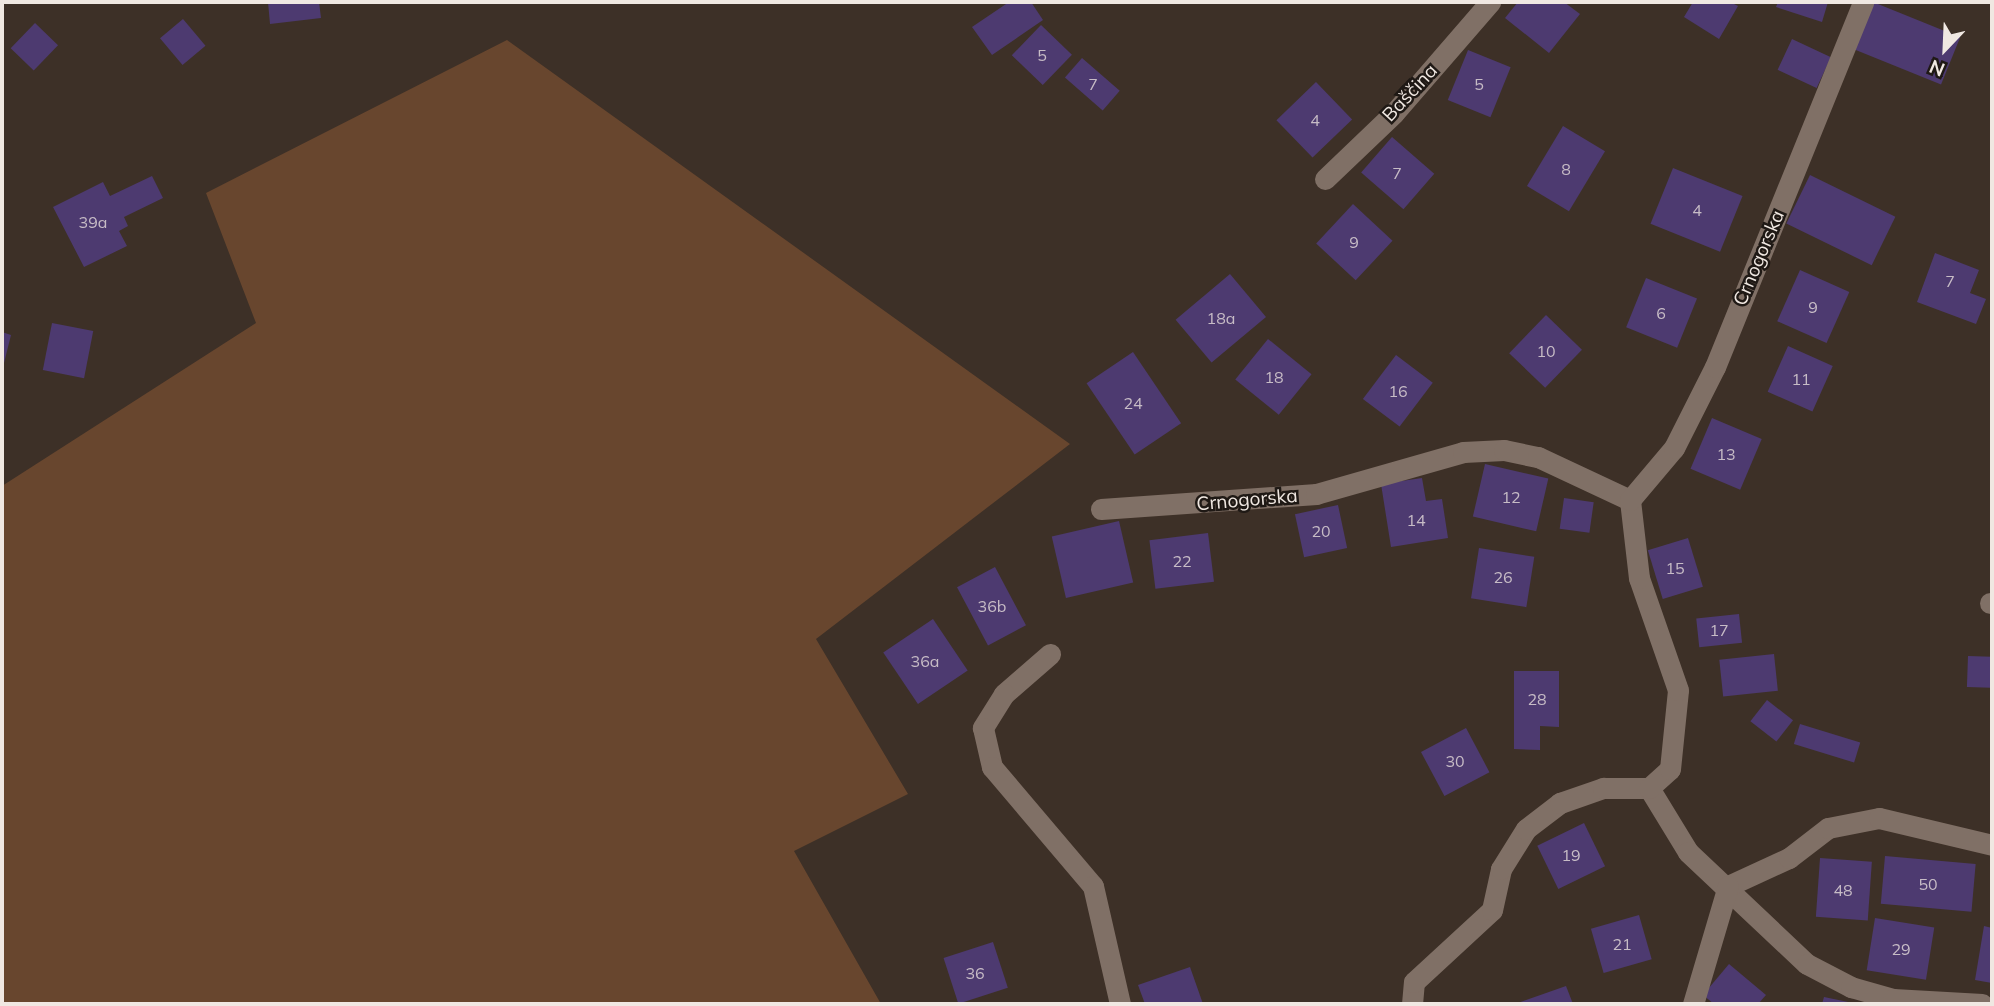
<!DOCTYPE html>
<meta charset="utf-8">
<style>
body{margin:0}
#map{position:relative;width:1994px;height:1006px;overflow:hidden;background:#3d3027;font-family:Mulish,sans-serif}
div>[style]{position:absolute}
.green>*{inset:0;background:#68462e}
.building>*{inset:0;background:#4d3a70;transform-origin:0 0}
.street>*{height:21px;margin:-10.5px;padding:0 10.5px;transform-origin:10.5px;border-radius:10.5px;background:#807066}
span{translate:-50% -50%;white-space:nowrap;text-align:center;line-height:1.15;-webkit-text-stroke:5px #1f1915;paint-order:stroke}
.number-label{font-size:16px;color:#c7bcc6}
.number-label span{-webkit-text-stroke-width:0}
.street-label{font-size:19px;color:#f0e8e2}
.frame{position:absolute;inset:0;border:4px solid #f0e8e2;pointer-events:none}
.north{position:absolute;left:1910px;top:14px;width:70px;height:70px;-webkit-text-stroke:5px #1f1915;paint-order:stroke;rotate:203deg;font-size:19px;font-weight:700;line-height:28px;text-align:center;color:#f0e8e2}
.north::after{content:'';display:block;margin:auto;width:24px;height:32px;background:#f0e8e2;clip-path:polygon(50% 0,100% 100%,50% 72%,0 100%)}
</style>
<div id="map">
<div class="green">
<i style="clip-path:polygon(507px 40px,1070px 444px,816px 639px,908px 794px,794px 851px,881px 1004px,2px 1004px,2px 486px,256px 323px,206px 193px)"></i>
</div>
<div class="building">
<i style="clip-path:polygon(268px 2px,319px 2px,321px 18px,270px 24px)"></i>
<i style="clip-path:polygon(1009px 2px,1031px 2px,1043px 20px,992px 55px,972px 27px)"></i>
<i style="clip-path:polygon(1518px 2px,1564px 2px,1580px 14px,1549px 53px,1505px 18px)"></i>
<i style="clip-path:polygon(1693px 2px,1730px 2px,1738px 6px,1719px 39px,1684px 17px)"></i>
<i style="clip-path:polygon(1778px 2px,1828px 2px,1822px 22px,1776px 7px)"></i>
<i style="left:1873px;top:2px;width:94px;height:51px;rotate:22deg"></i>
<i style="left:183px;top:19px;width:35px;height:30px;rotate:50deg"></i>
<i style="left:35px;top:23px;width:32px;height:35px;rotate:44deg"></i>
<i style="left:1041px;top:25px;width:43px;height:42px;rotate:44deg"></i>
<i style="left:1792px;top:39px;width:43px;height:34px;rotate:25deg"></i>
<i style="left:1468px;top:50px;width:46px;height:54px;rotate:22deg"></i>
<i style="left:1082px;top:58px;width:50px;height:26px;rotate:41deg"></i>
<i style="left:1316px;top:82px;width:52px;height:55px;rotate:46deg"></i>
<i style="left:1563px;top:126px;width:49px;height:70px;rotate:31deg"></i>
<i style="left:1392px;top:137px;width:56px;height:47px;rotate:41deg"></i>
<i style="left:1673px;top:168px;width:75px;height:60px;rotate:22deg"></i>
<i style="left:1810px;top:175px;width:95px;height:54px;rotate:26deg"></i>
<i style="clip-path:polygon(152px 176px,163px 198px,124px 217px,128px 226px,119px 231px,127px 246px,84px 267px,53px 207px,103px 182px,110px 196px)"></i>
<i style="left:1353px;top:204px;width:54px;height:54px;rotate:43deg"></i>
<i style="clip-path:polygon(1935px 253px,1979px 270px,1970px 293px,1986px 299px,1976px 324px,1917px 302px)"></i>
<i style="left:1800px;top:270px;width:54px;height:56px;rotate:24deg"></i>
<i style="left:1230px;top:274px;width:56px;height:71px;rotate:50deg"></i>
<i style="left:1646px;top:278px;width:55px;height:53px;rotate:22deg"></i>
<i style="left:1546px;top:315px;width:50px;height:53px;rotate:44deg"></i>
<i style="left:52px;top:323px;width:42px;height:48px;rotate:11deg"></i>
<i style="clip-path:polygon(2px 332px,11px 335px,4px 363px,2px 362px)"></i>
<i style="left:1268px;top:339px;width:56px;height:52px;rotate:39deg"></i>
<i style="left:1788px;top:346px;width:49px;height:50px;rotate:24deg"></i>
<i style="left:1133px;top:352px;width:86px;height:56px;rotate:56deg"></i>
<i style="left:1396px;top:355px;width:46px;height:55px;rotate:37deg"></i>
<i style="left:1712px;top:418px;width:54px;height:55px;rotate:23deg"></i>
<i style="left:1485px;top:464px;width:65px;height:54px;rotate:13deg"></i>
<i style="clip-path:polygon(1422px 478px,1426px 501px,1442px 499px,1448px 538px,1391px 547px,1381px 484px)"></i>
<i style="left:1564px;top:498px;width:30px;height:31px;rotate:8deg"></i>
<i style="left:1338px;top:505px;width:44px;height:44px;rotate:78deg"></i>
<i style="left:1119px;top:521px;width:63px;height:69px;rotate:77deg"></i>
<i style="left:1208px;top:533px;width:49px;height:59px;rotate:83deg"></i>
<i style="left:1688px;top:538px;width:51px;height:42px;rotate:73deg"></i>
<i style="left:1479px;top:548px;width:56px;height:51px;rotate:9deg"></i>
<i style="left:995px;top:567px;width:66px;height:43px;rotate:62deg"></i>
<i style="left:1739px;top:614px;width:29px;height:43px;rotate:84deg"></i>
<i style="left:933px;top:619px;width:62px;height:60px;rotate:56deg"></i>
<i style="left:1774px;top:654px;width:37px;height:55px;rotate:84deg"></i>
<i style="left:1968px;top:656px;width:24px;height:31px;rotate:2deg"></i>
<i style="clip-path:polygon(1514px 671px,1559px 671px,1559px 727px,1540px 726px,1540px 750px,1514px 749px)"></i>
<i style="left:1767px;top:700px;width:33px;height:27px;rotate:38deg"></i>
<i style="left:1800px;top:724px;width:63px;height:21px;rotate:17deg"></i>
<i style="left:1466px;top:728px;width:50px;height:51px;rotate:62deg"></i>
<i style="left:1584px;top:823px;width:48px;height:52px;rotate:64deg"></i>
<i style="left:1885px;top:856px;width:91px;height:48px;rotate:5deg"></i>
<i style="left:1820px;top:858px;width:52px;height:59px;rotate:4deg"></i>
<i style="left:1639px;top:915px;width:46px;height:50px;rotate:74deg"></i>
<i style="left:1875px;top:918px;width:60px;height:53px;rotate:9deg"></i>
<i style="clip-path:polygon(1984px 926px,1992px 928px,1992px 983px,1975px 980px)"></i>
<i style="left:993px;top:942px;width:48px;height:52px;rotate:72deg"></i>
<i style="clip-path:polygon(1729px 964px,1766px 995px,1758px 1004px,1714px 1004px,1703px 995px)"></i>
<i style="clip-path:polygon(1190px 967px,1203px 1004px,1145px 1004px,1138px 985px)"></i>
<i style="clip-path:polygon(1566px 986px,1573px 1004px,1515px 1004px)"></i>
<i style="clip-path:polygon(1824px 997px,1853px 1003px,1853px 1004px,1822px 1004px)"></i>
</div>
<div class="street">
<i style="left:1325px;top:179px;width:95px;rotate:-43.7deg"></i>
<i style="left:1394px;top:113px;width:147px;rotate:-49.1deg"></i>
<i style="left:1101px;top:509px;width:216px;rotate:-4deg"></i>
<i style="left:1316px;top:494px;width:153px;rotate:-15.9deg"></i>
<i style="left:1463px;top:452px;width:41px;rotate:-2.8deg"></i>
<i style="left:1504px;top:450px;width:35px;rotate:12deg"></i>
<i style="left:1538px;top:457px;width:102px;rotate:25.1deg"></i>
<i style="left:1990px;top:603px;width:2px"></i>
<i style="left:1050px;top:654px;width:61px;rotate:139deg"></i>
<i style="left:1004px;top:694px;width:40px;rotate:122deg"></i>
<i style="left:983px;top:728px;width:40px;rotate:77deg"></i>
<i style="left:992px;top:767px;width:156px;rotate:49.7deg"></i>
<i style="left:1093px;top:886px;width:121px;rotate:77.1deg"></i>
<i style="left:1649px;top:788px;width:75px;rotate:58.6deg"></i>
<i style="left:1688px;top:852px;width:163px;rotate:43.3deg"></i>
<i style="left:1807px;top:964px;width:50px;rotate:27.6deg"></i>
<i style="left:1851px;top:987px;width:44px;rotate:15.9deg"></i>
<i style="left:1893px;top:999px;width:89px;rotate:3.2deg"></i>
<i style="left:1728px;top:886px;width:67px;rotate:-24.7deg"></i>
<i style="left:1789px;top:858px;width:49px;rotate:-37.6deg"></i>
<i style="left:1828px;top:828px;width:52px;rotate:-11.1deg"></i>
<i style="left:1879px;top:818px;width:116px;rotate:13.4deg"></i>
<i style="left:1412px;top:1004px;width:22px;rotate:-85deg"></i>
<i style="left:1414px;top:982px;width:106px;rotate:-42.7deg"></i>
<i style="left:1492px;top:910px;width:42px;rotate:-77.6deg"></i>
<i style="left:1501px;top:869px;width:47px;rotate:-58deg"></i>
<i style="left:1526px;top:829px;width:43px;rotate:-37.4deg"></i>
<i style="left:1560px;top:803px;width:46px;rotate:-19.2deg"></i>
<i style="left:1603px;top:788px;width:46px"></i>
<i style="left:1649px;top:788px;width:28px;rotate:-42deg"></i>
<i style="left:1670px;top:769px;width:79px;rotate:-84.2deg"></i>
<i style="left:1678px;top:690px;width:119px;rotate:-109.2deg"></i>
<i style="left:1639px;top:578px;width:79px;rotate:-96.6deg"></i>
<i style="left:1630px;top:500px;width:68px;rotate:-49.8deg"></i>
<i style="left:1674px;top:448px;width:91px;rotate:-63.2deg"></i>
<i style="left:1715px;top:367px;width:394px;rotate:-67.9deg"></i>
<i style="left:1693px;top:1004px;width:123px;rotate:-73.5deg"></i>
</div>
<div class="number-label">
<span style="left:1042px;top:55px">5</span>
<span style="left:1093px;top:84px">7</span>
<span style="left:1479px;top:84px">5</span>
<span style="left:1315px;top:120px">4</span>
<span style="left:1566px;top:169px">8</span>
<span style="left:1397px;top:173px">7</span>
<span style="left:1697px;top:210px">4</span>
<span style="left:93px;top:222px">39a</span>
<span style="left:1354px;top:242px">9</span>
<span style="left:1950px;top:281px">7</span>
<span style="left:1813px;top:307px">9</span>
<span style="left:1661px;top:313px">6</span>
<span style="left:1221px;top:318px">18a</span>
<span style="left:1546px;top:351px">10</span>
<span style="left:1274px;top:377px">18</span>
<span style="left:1801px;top:379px">11</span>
<span style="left:1398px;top:391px">16</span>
<span style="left:1133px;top:403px">24</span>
<span style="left:1726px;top:454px">13</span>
<span style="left:1511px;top:497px">12</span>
<span style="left:1416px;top:520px">14</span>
<span style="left:1321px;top:531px">20</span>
<span style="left:1182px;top:561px">22</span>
<span style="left:1675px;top:568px">15</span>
<span style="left:1503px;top:577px">26</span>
<span style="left:992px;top:606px">36b</span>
<span style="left:1719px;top:630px">17</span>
<span style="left:925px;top:661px">36a</span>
<span style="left:1537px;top:699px">28</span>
<span style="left:1455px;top:761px">30</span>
<span style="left:1571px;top:855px">19</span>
<span style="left:1928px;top:884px">50</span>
<span style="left:1843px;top:890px">48</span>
<span style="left:1622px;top:944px">21</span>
<span style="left:1901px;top:949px">29</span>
<span style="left:975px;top:973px">36</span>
</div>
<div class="street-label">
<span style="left:1410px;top:93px;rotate:-47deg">Baščina</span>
<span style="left:1759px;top:258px;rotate:-67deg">Crnogorska</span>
<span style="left:1247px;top:500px;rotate:-5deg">Crnogorska</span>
</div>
<div class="frame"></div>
<div class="north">N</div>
</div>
